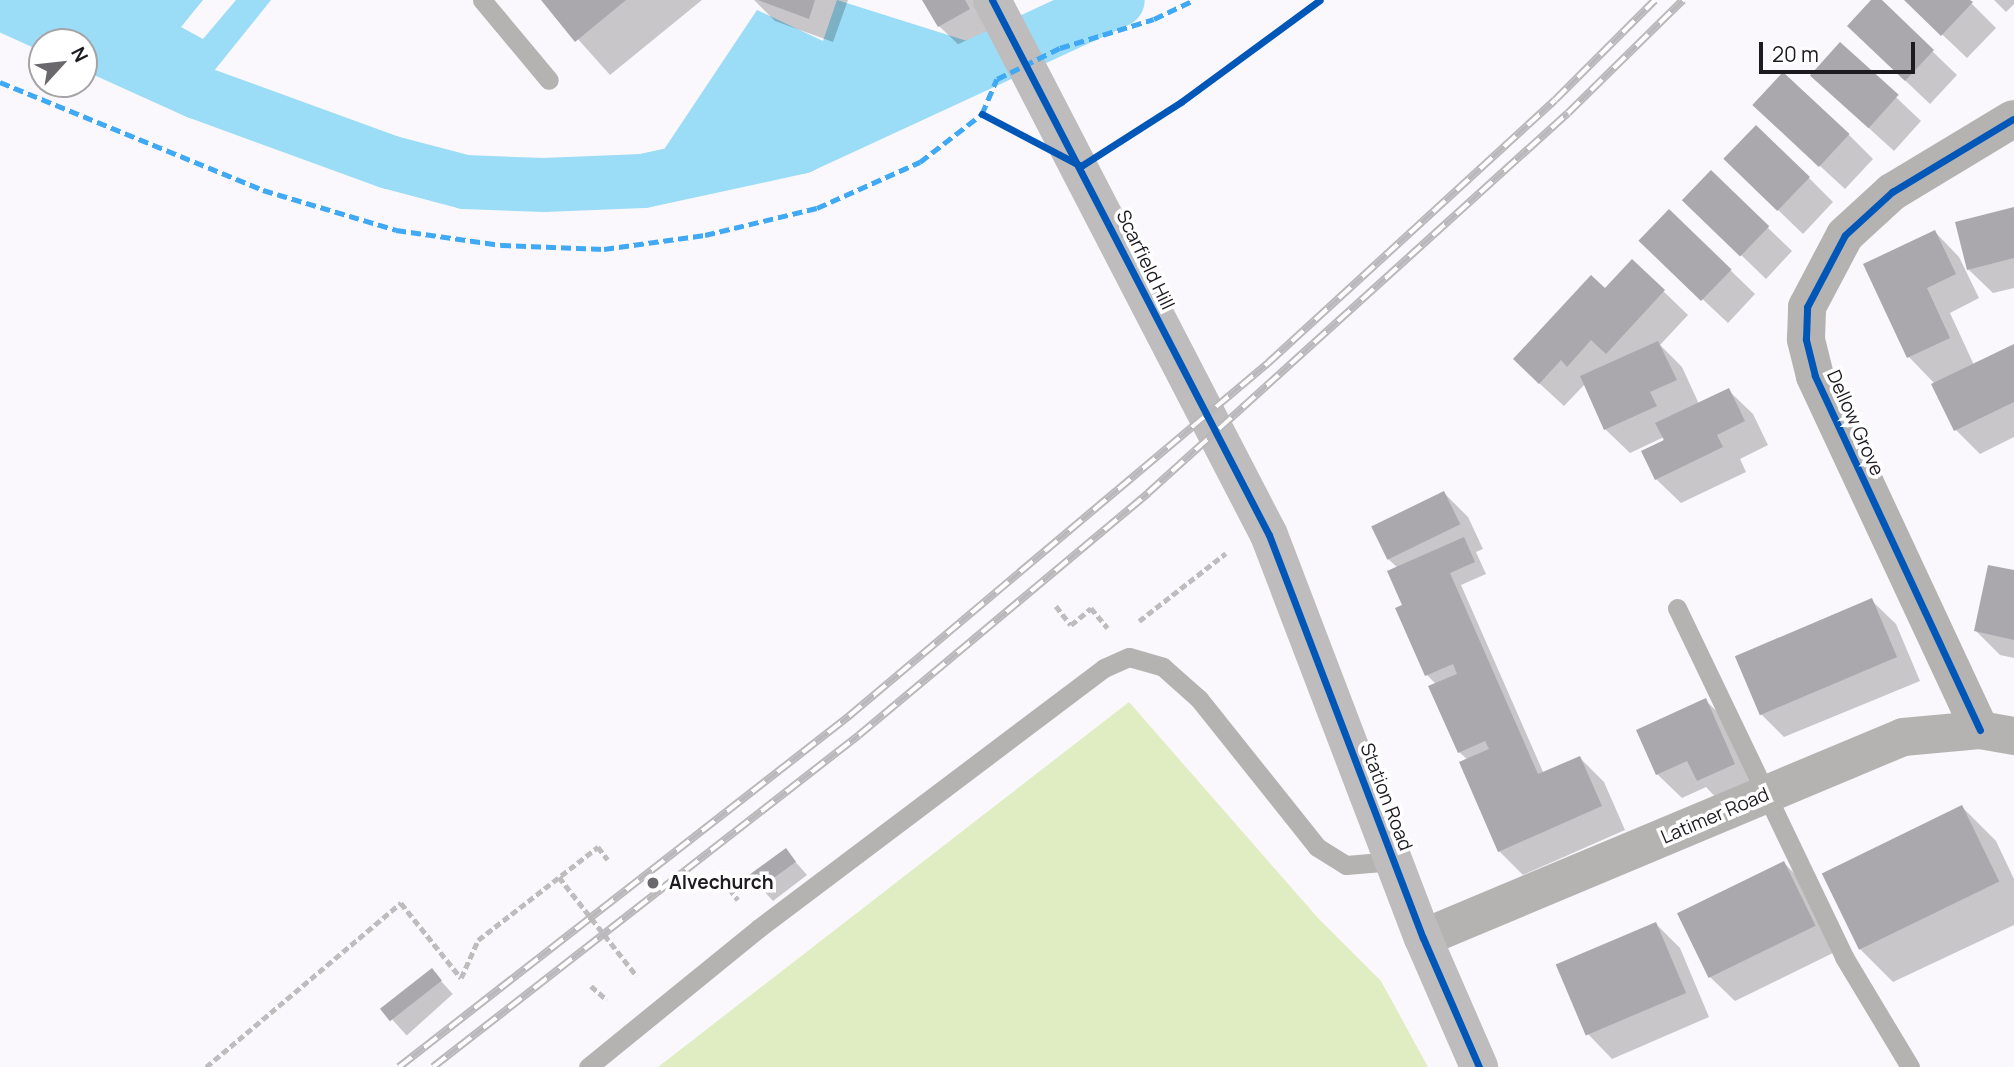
<!DOCTYPE html>
<style>
body{margin:0}
#map{position:relative;width:2014px;height:1067px;overflow:hidden;background:#faf8fc;font-family:Manrope,sans-serif}
div>[style]{position:absolute}
.green>*{inset:0;background:#e0edc3}
.water>*{inset:0;background:#9bdcf6}
.shadow>*{inset:0;background:#0003;transform-origin:0 0}
.canal>*{height:54px;margin:-27px;padding:0 27px;transform-origin:27px;border-radius:27px;background:#9bdcf6}
.building>*{inset:0;background:#aaa8ac;transform-origin:0 0}
.path>*{height:4.5px;margin-top:-2.25px;transform-origin:0;background:repeating-linear-gradient(90deg,#bebcbd 0 7px,transparent 0 10.5px)}
.lane>*{height:19px;margin:-9.5px;padding:0 9.5px;transform-origin:9.5px;border-radius:9.5px;background:#b5b3b2}
.street>*{height:38px;margin:-19px;padding:0 19px;transform-origin:19px;border-radius:19px;background:#b5b3b2}
.secondary>*{height:38px;margin:-19px;padding:0 19px;transform-origin:19px;border-radius:19px;background:#bebcbc}
.rail>*{height:8px;margin-top:-4px;transform-origin:0;background:repeating-linear-gradient(90deg,#fff 0 16px,#bab8bb 0 32px);box-sizing:border-box;border-block:2px solid #bab8bb}
.quiet>*{height:5px;margin-top:-2.5px;transform-origin:0;background:repeating-linear-gradient(90deg,#3fa9f5 0 10px,transparent 0 15px)}
.cycleway>*{height:7px;margin:-3.5px;padding:0 3.5px;transform-origin:3.5px;border-radius:3.5px;background:#0057b8}
.dots>*{width:19px;height:19px;translate:-50% -50%;box-sizing:border-box;border:4px solid #fff;border-radius:50%}
span{translate:-50% -50%;white-space:nowrap;text-align:center;line-height:1.15;-webkit-text-stroke:7px #fff;paint-order:stroke}
.street-label{font-size:19px;color:#1d1a20}
.poi-label{font-size:19px;color:#1d1a20;font-weight:700}
.left{translate:0 -50%;text-align:left}
.north{position:absolute;left:28px;top:28px;width:70px;height:70px;box-sizing:border-box;background:#fff;border:2px solid #a5a3a6;border-radius:50%;rotate:63deg;font-size:19px;font-weight:700;line-height:28px;text-align:center;color:#1d1a20}
.north::after{content:'';display:block;margin:auto;width:24px;height:32px;background:#6a686d;clip-path:polygon(50% 0,100% 100%,50% 72%,0 100%)}
.scale{position:absolute;left:1759px;top:42px;width:156px;height:32px;box-sizing:border-box;border:4px solid #1d1a20;border-top:0;padding-left:9px;font-size:21px;line-height:24px;white-space:nowrap;color:#1d1a20;-webkit-text-stroke:5px #fff;paint-order:stroke}
</style>
<div id="map">
<div class="green">
<i style="clip-path:polygon(1129px 702px,1318px 918px,1381px 981px,1428px 1067px,658px 1067px)"></i>
</div>
<div class="water">
<i style="clip-path:polygon(0 0,203px 0,181px 27px,203px 39px,236px 0,271px 0,197px 92px)"></i>
<i style="clip-path:polygon(837px 0,1002px 52px,800px 147px,643px 181px,757px 10px,823px 41px)"></i>
</div>
<div class="shadow">
<i style="clip-path:polygon(543px 0,702px 0,610px 75px)"></i>
<i style="clip-path:polygon(754px 0,848px 0,833px 42px,775px 21px)"></i>
<i style="clip-path:polygon(924px 0,974px 0,993px 33px,964px 50px,939px 26px)"></i>
<i style="clip-path:polygon(1874px 0,1879px 0,1957px 75px,1930px 104px,1873px 50px)"></i>
<i style="clip-path:polygon(1906px 0,1968px 0,1996px 28px,1967px 58px)"></i>
<i style="clip-path:polygon(1994px 0,2014px 0,2014px 4px,2006px 12px)"></i>
<i style="clip-path:polygon(1840px 44px,1921px 121px,1894px 151px,1837px 99px)"></i>
<i style="clip-path:polygon(1780px 129px,1849px 135px,1873px 159px,1845px 189px)"></i>
<i style="clip-path:polygon(1711px 173px,1792px 251px,1766px 279px,1709px 224px)"></i>
<i style="clip-path:polygon(1809px 178px,1833px 202px,1803px 234px,1750px 183px)"></i>
<i style="clip-path:polygon(2014px 209px,2014px 288px,1993px 293px,1968px 269px)"></i>
<i style="clip-path:polygon(1669px 211px,1755px 294px,1728px 323px,1666px 265px)"></i>
<i style="clip-path:polygon(1935px 232px,1959px 257px,1979px 298px,1950px 313px,1974px 365px,2014px 346px,2014px 437px,1980px 454px,1956px 430px,1935px 384px,1909px 357px,1866px 265px)"></i>
<i style="clip-path:polygon(1632px 261px,1688px 315px,1660px 345px,1682px 367px,1699px 404px,1728px 390px,1753px 414px,1768px 445px,1740px 459px,1746px 472px,1681px 503px,1656px 479px,1664px 437px,1630px 453px,1605px 429px,1585px 384px,1564px 406px,1539px 383px,1605px 290px)"></i>
<i style="clip-path:polygon(1444px 493px,1468px 517px,1483px 549px,1476px 552px,1486px 574px,1461px 585px,1544px 774px,1580px 758px,1604px 782px,1625px 830px,1523px 875px,1499px 851px,1468px 760px,1459px 752px,1436px 684px,1427px 675px,1404px 606px,1398px 568px,1387px 558px)"></i>
<i style="clip-path:polygon(2014px 572px,2014px 658px,2000px 655px,1976px 631px)"></i>
<i style="clip-path:polygon(1871px 600px,1896px 624px,1920px 681px,1784px 737px,1760px 713px)"></i>
<i style="clip-path:polygon(1705px 700px,1730px 724px,1758px 788px,1722px 804px,1706px 787px,1682px 798px,1657px 774px)"></i>
<i style="clip-path:polygon(1962px 807px,1996px 841px,2014px 879px,2014px 925px,1893px 982px,1859px 948px)"></i>
<i style="clip-path:polygon(786px 851px,807px 875px,773px 901px,761px 888px)"></i>
<i style="clip-path:polygon(1784px 863px,1808px 887px,1839px 950px,1735px 1001px,1710px 977px)"></i>
<i style="clip-path:polygon(1656px 924px,1680px 948px,1709px 1017px,1612px 1059px,1588px 1034px,1558px 966px)"></i>
<i style="left:432px;top:971px;width:31px;height:62px;rotate:48deg"></i>
</div>
<div class="canal">
<i style="left:0;top:3px;width:216px;rotate:24.3deg"></i>
<i style="left:197px;top:92px;width:204px;rotate:20deg"></i>
<i style="left:389px;top:162px;width:79px;rotate:14.7deg"></i>
<i style="left:465px;top:182px;width:79px;rotate:2.2deg"></i>
<i style="left:544px;top:185px;width:99px;rotate:-2.3deg"></i>
<i style="left:643px;top:181px;width:161px;rotate:-12.2deg"></i>
<i style="left:800px;top:147px;width:350px;rotate:-24.8deg"></i>
</div>
<div class="building">
<i style="clip-path:polygon(541px 0,626px 0,575px 42px)"></i>
<i style="clip-path:polygon(758px 0,815px 0,809px 19px)"></i>
<i style="clip-path:polygon(922px 0,965px 0,970px 9px,938px 27px)"></i>
<i style="clip-path:polygon(1871px 0,1882px 0,1934px 50px,1905px 81px,1847px 26px)"></i>
<i style="clip-path:polygon(1904px 0,1970px 0,1973px 2px,1941px 36px)"></i>
<i style="left:1840px;top:42px;width:79px;height:45px;rotate:42deg"></i>
<i style="left:1783px;top:72px;width:91px;height:45px;rotate:43deg"></i>
<i style="left:1756px;top:125px;width:75px;height:47px;rotate:44deg"></i>
<i style="left:1711px;top:170px;width:81px;height:42px;rotate:44deg"></i>
<i style="clip-path:polygon(2014px 207px,2014px 258px,1967px 270px,1955px 222px)"></i>
<i style="left:1669px;top:209px;width:87px;height:44px;rotate:44deg"></i>
<i style="clip-path:polygon(1935px 230px,1956px 274px,1927px 288px,1950px 338px,1907px 358px,1863px 264px)"></i>
<i style="clip-path:polygon(1632px 259px,1665px 290px,1606px 354px,1591px 340px,1567px 367px,1561px 360px,1539px 384px,1513px 359px,1591px 275px,1605px 288px)"></i>
<i style="clip-path:polygon(1658px 341px,1677px 380px,1650px 392px,1657px 406px,1604px 430px,1580px 376px)"></i>
<i style="clip-path:polygon(2014px 344px,2014px 402px,1954px 431px,1931px 384px)"></i>
<i style="clip-path:polygon(1729px 388px,1745px 421px,1717px 435px,1723px 447px,1655px 480px,1641px 451px,1664px 440px,1655px 423px)"></i>
<i style="left:1444px;top:491px;width:37px;height:81px;rotate:64deg"></i>
<i style="clip-path:polygon(1464px 537px,1475px 562px,1450px 573px,1538px 774px,1580px 756px,1602px 806px,1498px 852px,1459px 762px,1489px 749px,1485px 741px,1458px 753px,1428px 686px,1457px 674px,1453px 664px,1425px 676px,1395px 608px,1402px 605px,1387px 571px)"></i>
<i style="clip-path:polygon(1988px 565px,2014px 570px,2014px 640px,1974px 631px)"></i>
<i style="left:1872px;top:598px;width:64px;height:149px;rotate:67deg"></i>
<i style="clip-path:polygon(1706px 698px,1735px 764px,1697px 781px,1687px 761px,1656px 775px,1636px 730px)"></i>
<i style="left:1962px;top:805px;width:85px;height:156px;rotate:64deg"></i>
<i style="left:786px;top:848px;width:17px;height:47px;rotate:54deg"></i>
<i style="left:1784px;top:861px;width:72px;height:119px;rotate:64deg"></i>
<i style="left:1656px;top:922px;width:77px;height:109px;rotate:67deg"></i>
<i style="left:432px;top:968px;width:16px;height:66px;rotate:52deg"></i>
</div>
<div class="path">
<i style="left:1056px;top:606px;width:24px;rotate:52deg"></i>
<i style="left:1071px;top:625px;width:26px;rotate:-40deg"></i>
<i style="left:1091px;top:608px;width:26px;rotate:50deg"></i>
<i style="left:1139px;top:621px;width:110px;rotate:-38deg"></i>
<i style="left:559px;top:877px;width:126px;rotate:51.8deg"></i>
<i style="left:723px;top:880px;width:25px;rotate:53deg"></i>
<i style="left:591px;top:986px;width:21px;rotate:41deg"></i>
<i style="left:206px;top:1067px;width:255px;rotate:-40.1deg"></i>
<i style="left:401px;top:903px;width:96px;rotate:51.3deg"></i>
<i style="left:461px;top:978px;width:42px;rotate:-65.9deg"></i>
<i style="left:478px;top:940px;width:152px;rotate:-37.8deg"></i>
<i style="left:598px;top:847px;width:16px;rotate:52deg"></i>
</div>
<div class="lane">
<i style="left:482px;top:0;width:104px;rotate:50.1deg"></i>
<i style="left:1677px;top:608px;width:387px;rotate:64.4deg"></i>
<i style="left:1844px;top:957px;width:128px;rotate:59deg"></i>
<i style="left:588px;top:1067px;width:220px;rotate:-39.1deg"></i>
<i style="left:759px;top:928px;width:432px;rotate:-37deg"></i>
<i style="left:1104px;top:668px;width:27px;rotate:-24deg"></i>
<i style="left:1129px;top:657px;width:35px;rotate:16deg"></i>
<i style="left:1163px;top:667px;width:48px;rotate:41.6deg"></i>
<i style="left:1199px;top:699px;width:189px;rotate:51.4deg"></i>
<i style="left:1317px;top:847px;width:34px;rotate:32deg"></i>
<i style="left:1346px;top:865px;width:48px;rotate:-4.8deg"></i>
</div>
<div class="street">
<i style="left:1980px;top:730px;width:391px;rotate:-115deg"></i>
<i style="left:1815px;top:376px;width:38px;rotate:-104deg"></i>
<i style="left:1806px;top:339px;width:32px;rotate:-88deg"></i>
<i style="left:1807px;top:307px;width:81px;rotate:-62.2deg"></i>
<i style="left:1845px;top:235px;width:64px;rotate:-42.5deg"></i>
<i style="left:1892px;top:192px;width:141px;rotate:-31.1deg"></i>
<i style="left:1423px;top:938px;width:520px;rotate:-22.72deg"></i>
<i style="left:1903px;top:737px;width:77px;rotate:-5.2deg"></i>
<i style="left:1980px;top:730px;width:35px;rotate:10deg"></i>
</div>
<div class="secondary">
<i style="left:992px;top:0;width:602px;rotate:62.63deg"></i>
<i style="left:1269px;top:535px;width:431px;rotate:69.1deg"></i>
<i style="left:1423px;top:938px;width:141px;rotate:66.5deg"></i>
</div>
<div class="rail">
<i style="left:399px;top:1067px;width:571px;rotate:-37.95deg"></i>
<i style="left:849px;top:716px;width:548px;rotate:-40.11deg"></i>
<i style="left:1268px;top:363px;width:389px;rotate:-42.5deg"></i>
<i style="left:1555px;top:100px;width:141px;rotate:-45deg"></i>
<i style="left:433px;top:1067px;width:540px;rotate:-37.93deg"></i>
<i style="left:859px;top:735px;width:377px;rotate:-39.9deg"></i>
<i style="left:1148px;top:493px;width:566px;rotate:-42.14deg"></i>
<i style="left:1568px;top:113px;width:161px;rotate:-44.5deg"></i>
</div>
<div class="quiet">
<i style="left:0;top:82px;width:284px;rotate:22.3deg"></i>
<i style="left:263px;top:190px;width:139px;rotate:16.7deg"></i>
<i style="left:396px;top:230px;width:106px;rotate:8.1deg"></i>
<i style="left:501px;top:245px;width:103px;rotate:2.2deg"></i>
<i style="left:604px;top:249px;width:102px;rotate:-7.9deg"></i>
<i style="left:705px;top:235px;width:115px;rotate:-13.6deg"></i>
<i style="left:817px;top:208px;width:113px;rotate:-24.1deg"></i>
<i style="left:920px;top:162px;width:78px;rotate:-37.7deg"></i>
<i style="left:982px;top:114px;width:38px;rotate:-67deg"></i>
<i style="left:997px;top:79px;width:70px;rotate:-26.2deg"></i>
<i style="left:1060px;top:48px;width:98px;rotate:-17.1deg"></i>
<i style="left:1154px;top:19px;width:44px;rotate:-25.4deg"></i>
</div>
<div class="cycleway">
<i style="left:992px;top:0;width:602px;rotate:62.63deg"></i>
<i style="left:1269px;top:535px;width:431px;rotate:69.1deg"></i>
<i style="left:1423px;top:938px;width:141px;rotate:66.5deg"></i>
<i style="left:982px;top:114px;width:112px;rotate:27.7deg"></i>
<i style="left:1081px;top:166px;width:119px;rotate:-32.6deg"></i>
<i style="left:1181px;top:102px;width:172px;rotate:-36.3deg"></i>
<i style="left:1980px;top:730px;width:391px;rotate:-115deg"></i>
<i style="left:1815px;top:376px;width:38px;rotate:-104deg"></i>
<i style="left:1806px;top:339px;width:32px;rotate:-88deg"></i>
<i style="left:1807px;top:307px;width:81px;rotate:-62.2deg"></i>
<i style="left:1845px;top:235px;width:64px;rotate:-42.5deg"></i>
<i style="left:1892px;top:192px;width:141px;rotate:-31.1deg"></i>
</div>
<div class="dots">
<i style="left:653px;top:883px;background:#6a686d"></i>
</div>
<div class="street-label">
<span style="left:1145px;top:260px;rotate:64deg">Scarfield Hill</span>
<span style="left:1855px;top:423px;rotate:66deg">Dellow Grove</span>
<span style="left:1386px;top:797px;rotate:69deg">Station Road</span>
<span style="left:1715px;top:816px;rotate:-23deg">Latimer Road</span>
</div>
<div class="poi-label">
<span class="left" style="left:669px;top:883px">Alvechurch</span>
</div>
<div class="north">N</div>
<div class="scale">20 m</div>
</div>
